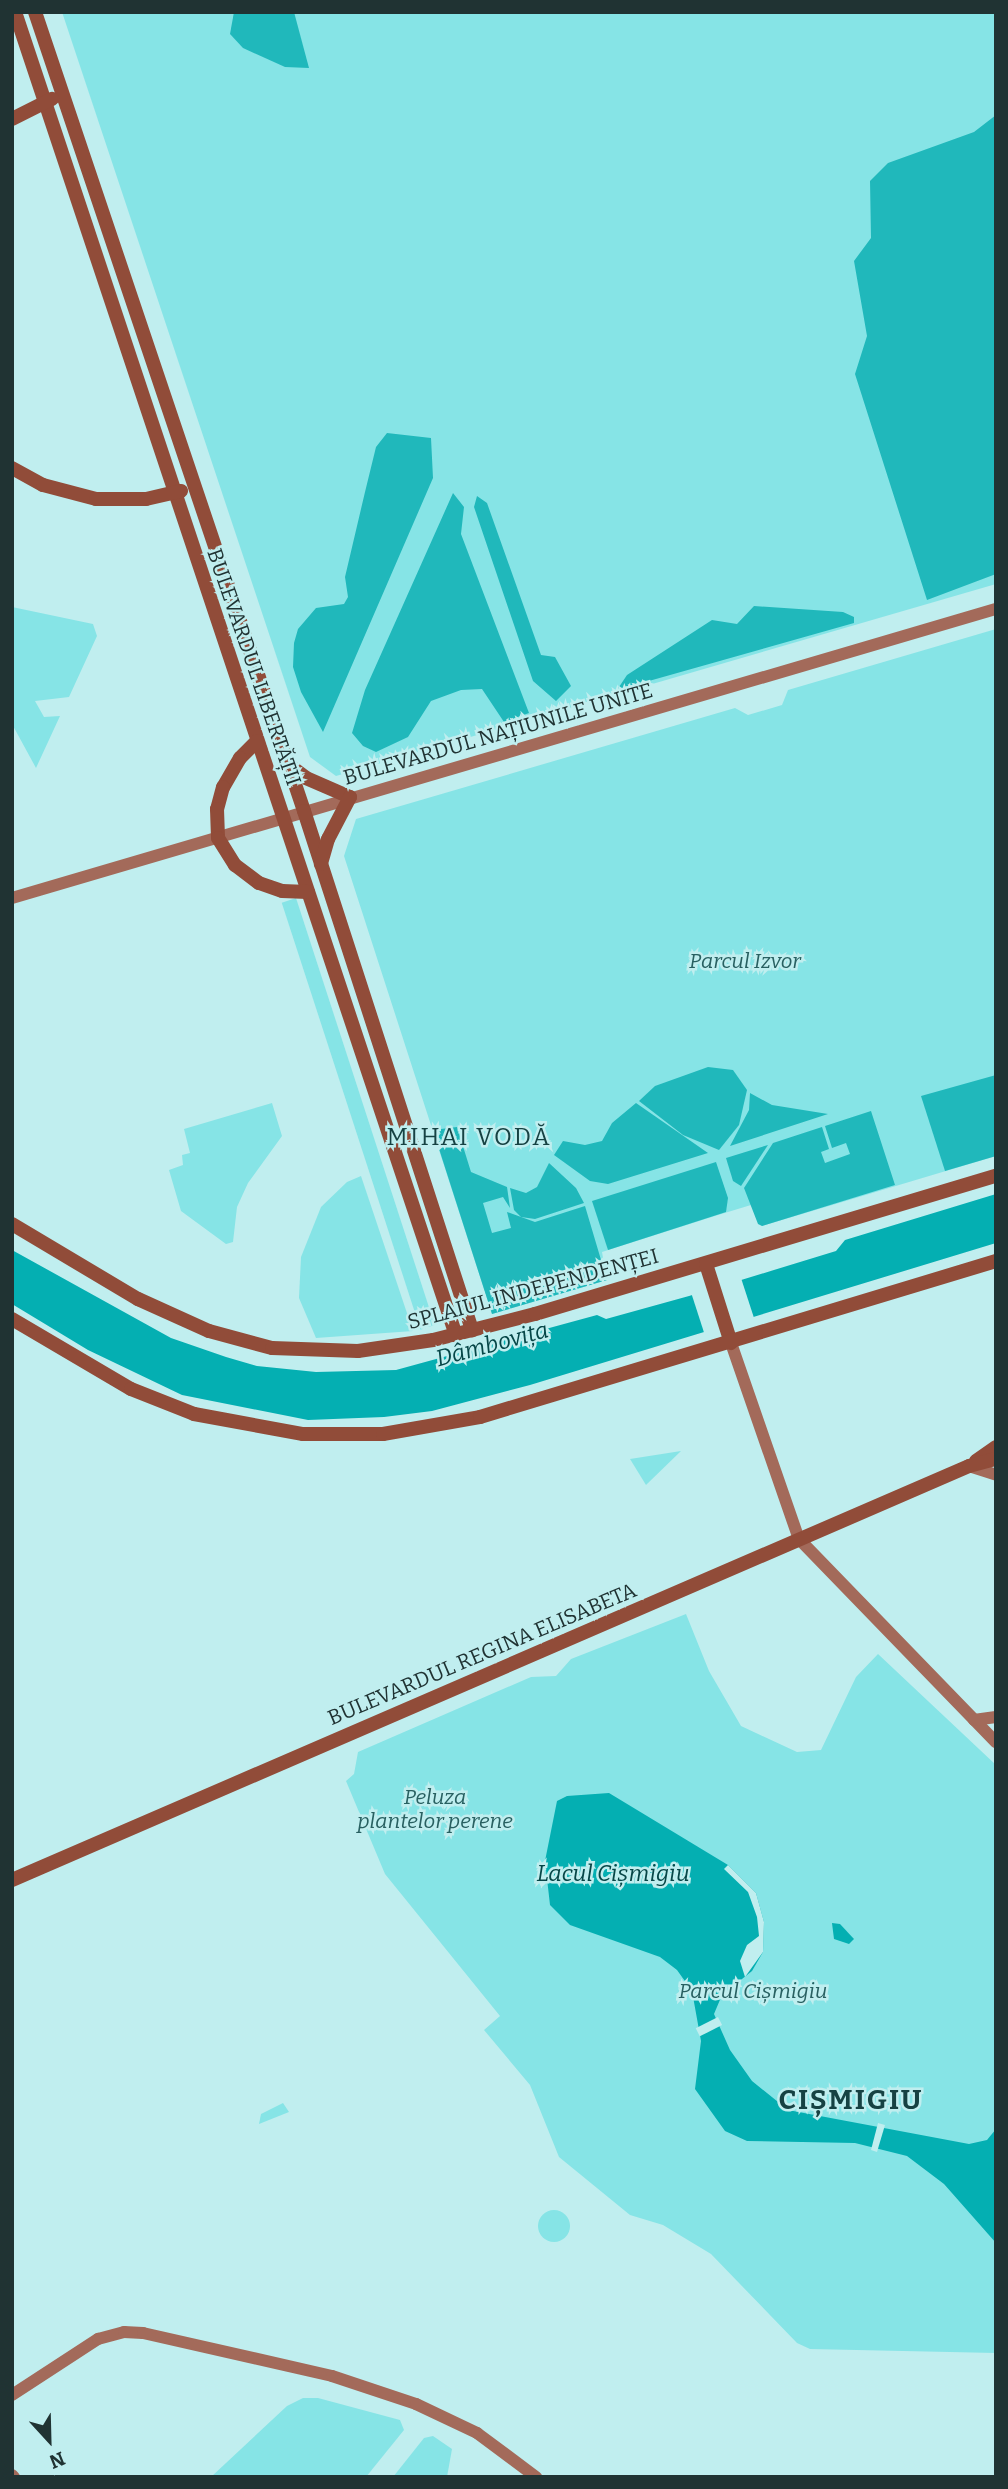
<!DOCTYPE html>
<meta charset="utf-8">
<style>
body{margin:0}
#map{position:relative;width:1008px;height:2489px;overflow:hidden;background:#c0eeef;font-family:Bitter,serif}
div>[style]{position:absolute}
.green>*{inset:0;background:#86e4e6;transform-origin:0 0}
.round{border-radius:50%}
.forest>*{inset:0;background:#20b8bb}
.water>*{inset:0;background:#04afb2}
.pier>*{inset:0;background:#c0eeef;transform-origin:0 0}
.secondary>*{height:12px;margin:-6px;padding:0 6px;transform-origin:6px;border-radius:6px;background:#a36a5a}
.primary>*{height:14px;margin:-7px;padding:0 7px;transform-origin:7px;border-radius:7px;background:#914c39}
span{translate:-50% -50%;white-space:nowrap;text-align:center;line-height:1.15;-webkit-text-stroke:5px #c0eeef;paint-order:stroke}
.street-label{font-size:21px;color:#203333}
.park-label{font-size:21px;color:#286061;font-style:italic}
.water-label{font-size:23px;color:#064647;font-style:italic}
.quarter-label{font-size:24px;color:#164243;letter-spacing:2px}
.district-label{font-size:28px;color:#164243;font-weight:700;letter-spacing:2px}
.frame{position:absolute;inset:0;border:14px solid #203333;pointer-events:none}
.north{position:absolute;left:14px;top:2405px;width:70px;height:70px;-webkit-text-stroke:5px #c0eeef;paint-order:stroke;rotate:158deg;font-size:19px;font-weight:700;line-height:28px;text-align:center;color:#203333}
.north::after{content:'';display:block;margin:auto;width:24px;height:32px;background:#203333;clip-path:polygon(50% 0,100% 100%,50% 72%,0 100%)}
</style>
<div id="map">
<div class="green">
<i style="clip-path:polygon(62px 12px,996px 12px,996px 584px,336px 776px,310px 757px)"></i>
<i style="clip-path:polygon(12px 607px,93px 624px,97px 636px,69px 697px,35px 701px,44px 717px,60px 716px,36px 768px,12px 724px)"></i>
<i style="clip-path:polygon(996px 629px,996px 1156px,762px 1226px,751px 1205px,718px 1215px,602px 1252px,607px 1280px,492px 1314px,344px 856px,356px 819px,735px 708px,748px 715px,782px 705px,788px 690px)"></i>
<i style="left:296px;top:898px;width:449px;height:15px;rotate:72deg"></i>
<i style="clip-path:polygon(272px 1103px,282px 1136px,248px 1183px,237px 1207px,233px 1242px,226px 1244px,181px 1211px,169px 1170px,183px 1165px,182px 1155px,190px 1153px,184px 1129px)"></i>
<i style="clip-path:polygon(361px 1176px,413px 1331px,316px 1338px,299px 1298px,301px 1257px,321px 1207px,347px 1182px)"></i>
<i style="clip-path:polygon(681px 1451px,646px 1485px,630px 1459px)"></i>
<i style="clip-path:polygon(686px 1614px,709px 1671px,741px 1726px,797px 1752px,821px 1750px,856px 1677px,878px 1654px,996px 1765px,996px 2353px,810px 2349px,797px 2343px,711px 2254px,663px 2225px,630px 2215px,559px 2157px,530px 2085px,484px 2030px,500px 2016px,385px 1874px,346px 1781px,354px 1774px,358px 1752px,531px 1677px,556px 1676px,571px 1659px)"></i>
<i style="clip-path:polygon(283px 2103px,289px 2112px,259px 2124px,261px 2114px)"></i>
<i class="round" style="left:538px;top:2210px;width:32px;height:32px"></i>
<i style="clip-path:polygon(303px 2398px,318px 2398px,400px 2420px,404px 2430px,366px 2477px,211px 2477px,287px 2406px)"></i>
<i style="clip-path:polygon(433px 2436px,452px 2449px,447px 2477px,393px 2477px,424px 2438px)"></i>
</div>
<div class="forest">
<i style="clip-path:polygon(234px 12px,294px 12px,309px 68px,285px 67px,243px 48px,230px 34px)"></i>
<i style="clip-path:polygon(996px 115px,996px 574px,927px 600px,855px 374px,867px 336px,854px 261px,871px 238px,870px 181px,888px 163px,974px 132px)"></i>
<i style="clip-path:polygon(387px 433px,431px 438px,433px 478px,323px 732px,301px 692px,293px 667px,294px 643px,298px 629px,316px 608px,344px 604px,348px 597px,345px 577px,365px 492px,376px 447px)"></i>
<i style="clip-path:polygon(453px 493px,464px 507px,461px 534px,529px 713px,504px 722px,482px 689px,461px 690px,431px 701px,408px 737px,376px 752px,363px 746px,352px 733px,365px 690px)"></i>
<i style="clip-path:polygon(477px 496px,487px 503px,541px 655px,555px 657px,571px 686px,556px 701px,533px 681px,474px 507px)"></i>
<i style="clip-path:polygon(754px 606px,843px 612px,854px 617px,854px 623px,617px 690px,627px 675px,712px 620px,737px 624px)"></i>
<i style="clip-path:polygon(708px 1067px,733px 1070px,747px 1090px,739px 1125px,719px 1150px,683px 1135px,639px 1101px,655px 1086px)"></i>
<i style="clip-path:polygon(996px 1075px,996px 1156px,945px 1171px,921px 1096px)"></i>
<i style="clip-path:polygon(750px 1093px,772px 1105px,828px 1114px,730px 1146px,749px 1110px)"></i>
<i style="clip-path:polygon(636px 1103px,708px 1153px,608px 1184px,590px 1181px,554px 1155px,563px 1141px,585px 1145px,602px 1141px,612px 1123px)"></i>
<i style="clip-path:polygon(871px 1111px,895px 1185px,762px 1226px,758px 1224px,744px 1188px,773px 1143px,822px 1127px,829px 1149px,821px 1152px,825px 1163px,850px 1154px,846px 1143px,832px 1148px,825px 1126px)"></i>
<i style="clip-path:polygon(457px 1127px,471px 1172px,507px 1187px,510px 1208px,503px 1197px,483px 1203px,492px 1233px,511px 1228px,507px 1212px,535px 1222px,585px 1206px,607px 1280px,492px 1314px,433px 1130px)"></i>
<i style="clip-path:polygon(768px 1145px,741px 1186px,733px 1181px,726px 1158px)"></i>
<i style="clip-path:polygon(716px 1162px,728px 1198px,726px 1212px,608px 1250px,592px 1201px)"></i>
<i style="clip-path:polygon(549px 1163px,576px 1188px,584px 1203px,535px 1219px,521px 1217px,514px 1210px,510px 1188px,526px 1193px,537px 1187px)"></i>
</div>
<div class="water">
<i style="clip-path:polygon(996px 1194px,996px 1243px,530px 1385px,432px 1411px,384px 1417px,308px 1420px,182px 1395px,88px 1350px,12px 1304px,12px 1250px,171px 1338px,226px 1357px,257px 1366px,316px 1372px,396px 1370px,597px 1315px,606px 1319px,689px 1296px,836px 1251px,845px 1240px)"></i>
<i style="clip-path:polygon(609px 1793px,728px 1865px,756px 1893px,764px 1922px,763px 1952px,752px 1971px,722px 1995px,714px 2014px,730px 2050px,752px 2081px,788px 2110px,969px 2144px,987px 2140px,996px 2129px,996px 2243px,944px 2184px,907px 2156px,855px 2143px,747px 2141px,725px 2131px,695px 2089px,701px 2041px,692px 1991px,677px 1970px,660px 1957px,570px 1925px,550px 1905px,545px 1861px,557px 1801px,567px 1796px)"></i>
<i style="clip-path:polygon(832px 1923px,840px 1924px,854px 1939px,849px 1944px,834px 1939px)"></i>
</div>
<div class="pier">
<i style="left:741px;top:1278px;width:44px;height:52px;rotate:72deg"></i>
<i style="clip-path:polygon(728px 1865px,756px 1893px,764px 1922px,763px 1952px,745px 1977px,740px 1961px,747px 1945px,759px 1936px,757px 1917px,748px 1892px,724px 1869px)"></i>
<i style="left:718px;top:2017px;width:9px;height:25px;rotate:63deg"></i>
<i style="clip-path:polygon(878px 2123px,885px 2125px,877px 2152px,871px 2150px)"></i>
</div>
<div class="secondary">
<i style="left:12px;top:898px;width:1026px;rotate:-16.37deg"></i>
<i style="left:731px;top:1343px;width:207px;rotate:70.9deg"></i>
<i style="left:799px;top:1539px;width:283px;rotate:45.9deg"></i>
<i style="left:969px;top:1466px;width:28px;rotate:18deg"></i>
<i style="left:974px;top:1720px;width:22px;rotate:-8deg"></i>
<i style="left:12px;top:2395px;width:103px;rotate:-33.1deg"></i>
<i style="left:98px;top:2339px;width:27px;rotate:-15deg"></i>
<i style="left:124px;top:2332px;width:19px;rotate:3deg"></i>
<i style="left:143px;top:2333px;width:194px;rotate:12.8deg"></i>
<i style="left:332px;top:2376px;width:89px;rotate:18.4deg"></i>
<i style="left:416px;top:2404px;width:68px;rotate:25.4deg"></i>
<i style="left:477px;top:2433px;width:74px;rotate:36.7deg"></i>
<i style="left:12px;top:2475px;width:3px;rotate:45deg"></i>
</div>
<div class="primary">
<i style="left:15px;top:12px;width:1395px;rotate:71.57deg"></i>
<i style="left:35px;top:12px;width:843px;rotate:71.39deg"></i>
<i style="left:304px;top:811px;width:546px;rotate:72.06deg"></i>
<i style="left:12px;top:119px;width:45px;rotate:-26.6deg"></i>
<i style="left:12px;top:468px;width:35px;rotate:29deg"></i>
<i style="left:43px;top:485px;width:55px;rotate:14.8deg"></i>
<i style="left:96px;top:499px;width:50px"></i>
<i style="left:146px;top:499px;width:36px;rotate:-13deg"></i>
<i style="left:257px;top:741px;width:24px;rotate:135deg"></i>
<i style="left:240px;top:758px;width:34px;rotate:120deg"></i>
<i style="left:223px;top:787px;width:23px;rotate:105deg"></i>
<i style="left:217px;top:809px;width:29px;rotate:88deg"></i>
<i style="left:218px;top:838px;width:32px;rotate:58deg"></i>
<i style="left:235px;top:865px;width:30px;rotate:37deg"></i>
<i style="left:259px;top:883px;width:24px;rotate:19deg"></i>
<i style="left:282px;top:891px;width:26px;rotate:2deg"></i>
<i style="left:289px;top:765px;width:21px;rotate:37deg"></i>
<i style="left:306px;top:778px;width:48px;rotate:23.4deg"></i>
<i style="left:350px;top:797px;width:47px;rotate:117.6deg"></i>
<i style="left:328px;top:839px;width:26px;rotate:106deg"></i>
<i style="left:12px;top:1224px;width:147px;rotate:30.8deg"></i>
<i style="left:138px;top:1299px;width:78px;rotate:24.3deg"></i>
<i style="left:209px;top:1331px;width:65px;rotate:15.1deg"></i>
<i style="left:272px;top:1348px;width:86px;rotate:2deg"></i>
<i style="left:358px;top:1351px;width:76px;rotate:-8.3deg"></i>
<i style="left:433px;top:1340px;width:105px;rotate:-14.3deg"></i>
<i style="left:535px;top:1314px;width:481px;rotate:-16.7deg"></i>
<i style="left:706px;top:1264px;width:83px;rotate:72.4deg"></i>
<i style="left:12px;top:1319px;width:138px;rotate:30.5deg"></i>
<i style="left:131px;top:1389px;width:68px;rotate:21.6deg"></i>
<i style="left:194px;top:1414px;width:111px;rotate:10.4deg"></i>
<i style="left:303px;top:1434px;width:80px"></i>
<i style="left:383px;top:1434px;width:98px;rotate:-9.9deg"></i>
<i style="left:480px;top:1417px;width:539px;rotate:-16.82deg"></i>
<i style="left:976px;top:1461px;width:24px;rotate:-35deg"></i>
<i style="left:12px;top:1880px;width:1043px;rotate:-23.39deg"></i>
<i style="left:969px;top:1466px;width:28px;rotate:-15deg"></i>
</div>
<div class="street-label">
<span style="left:254px;top:667px;rotate:71deg">BULEVARDUL LIBERTĂȚII</span>
<span style="left:498px;top:734px;rotate:-16deg">BULEVARDUL NAȚIUNILE UNITE</span>
<span style="left:533px;top:1289px;rotate:-15deg">SPLAIUL INDEPENDENȚEI</span>
<span style="left:482px;top:1654px;rotate:-23deg">BULEVARDUL REGINA ELISABETA</span>
</div>
<div class="park-label">
<span style="left:745px;top:961px">Parcul Izvor</span>
<span style="left:435px;top:1809px">Peluza<br>plantelor perene</span>
<span style="left:753px;top:1991px">Parcul Cișmigiu</span>
</div>
<div class="water-label">
<span style="left:492px;top:1344px;rotate:-15deg">Dâmbovița</span>
<span style="left:613px;top:1873px">Lacul Cișmigiu</span>
</div>
<div class="quarter-label">
<span style="left:469px;top:1138px">MIHAI VODĂ</span>
</div>
<div class="district-label">
<span style="left:851px;top:2100px">CIȘMIGIU</span>
</div>
<div class="frame"></div>
<div class="north">N</div>
</div>
